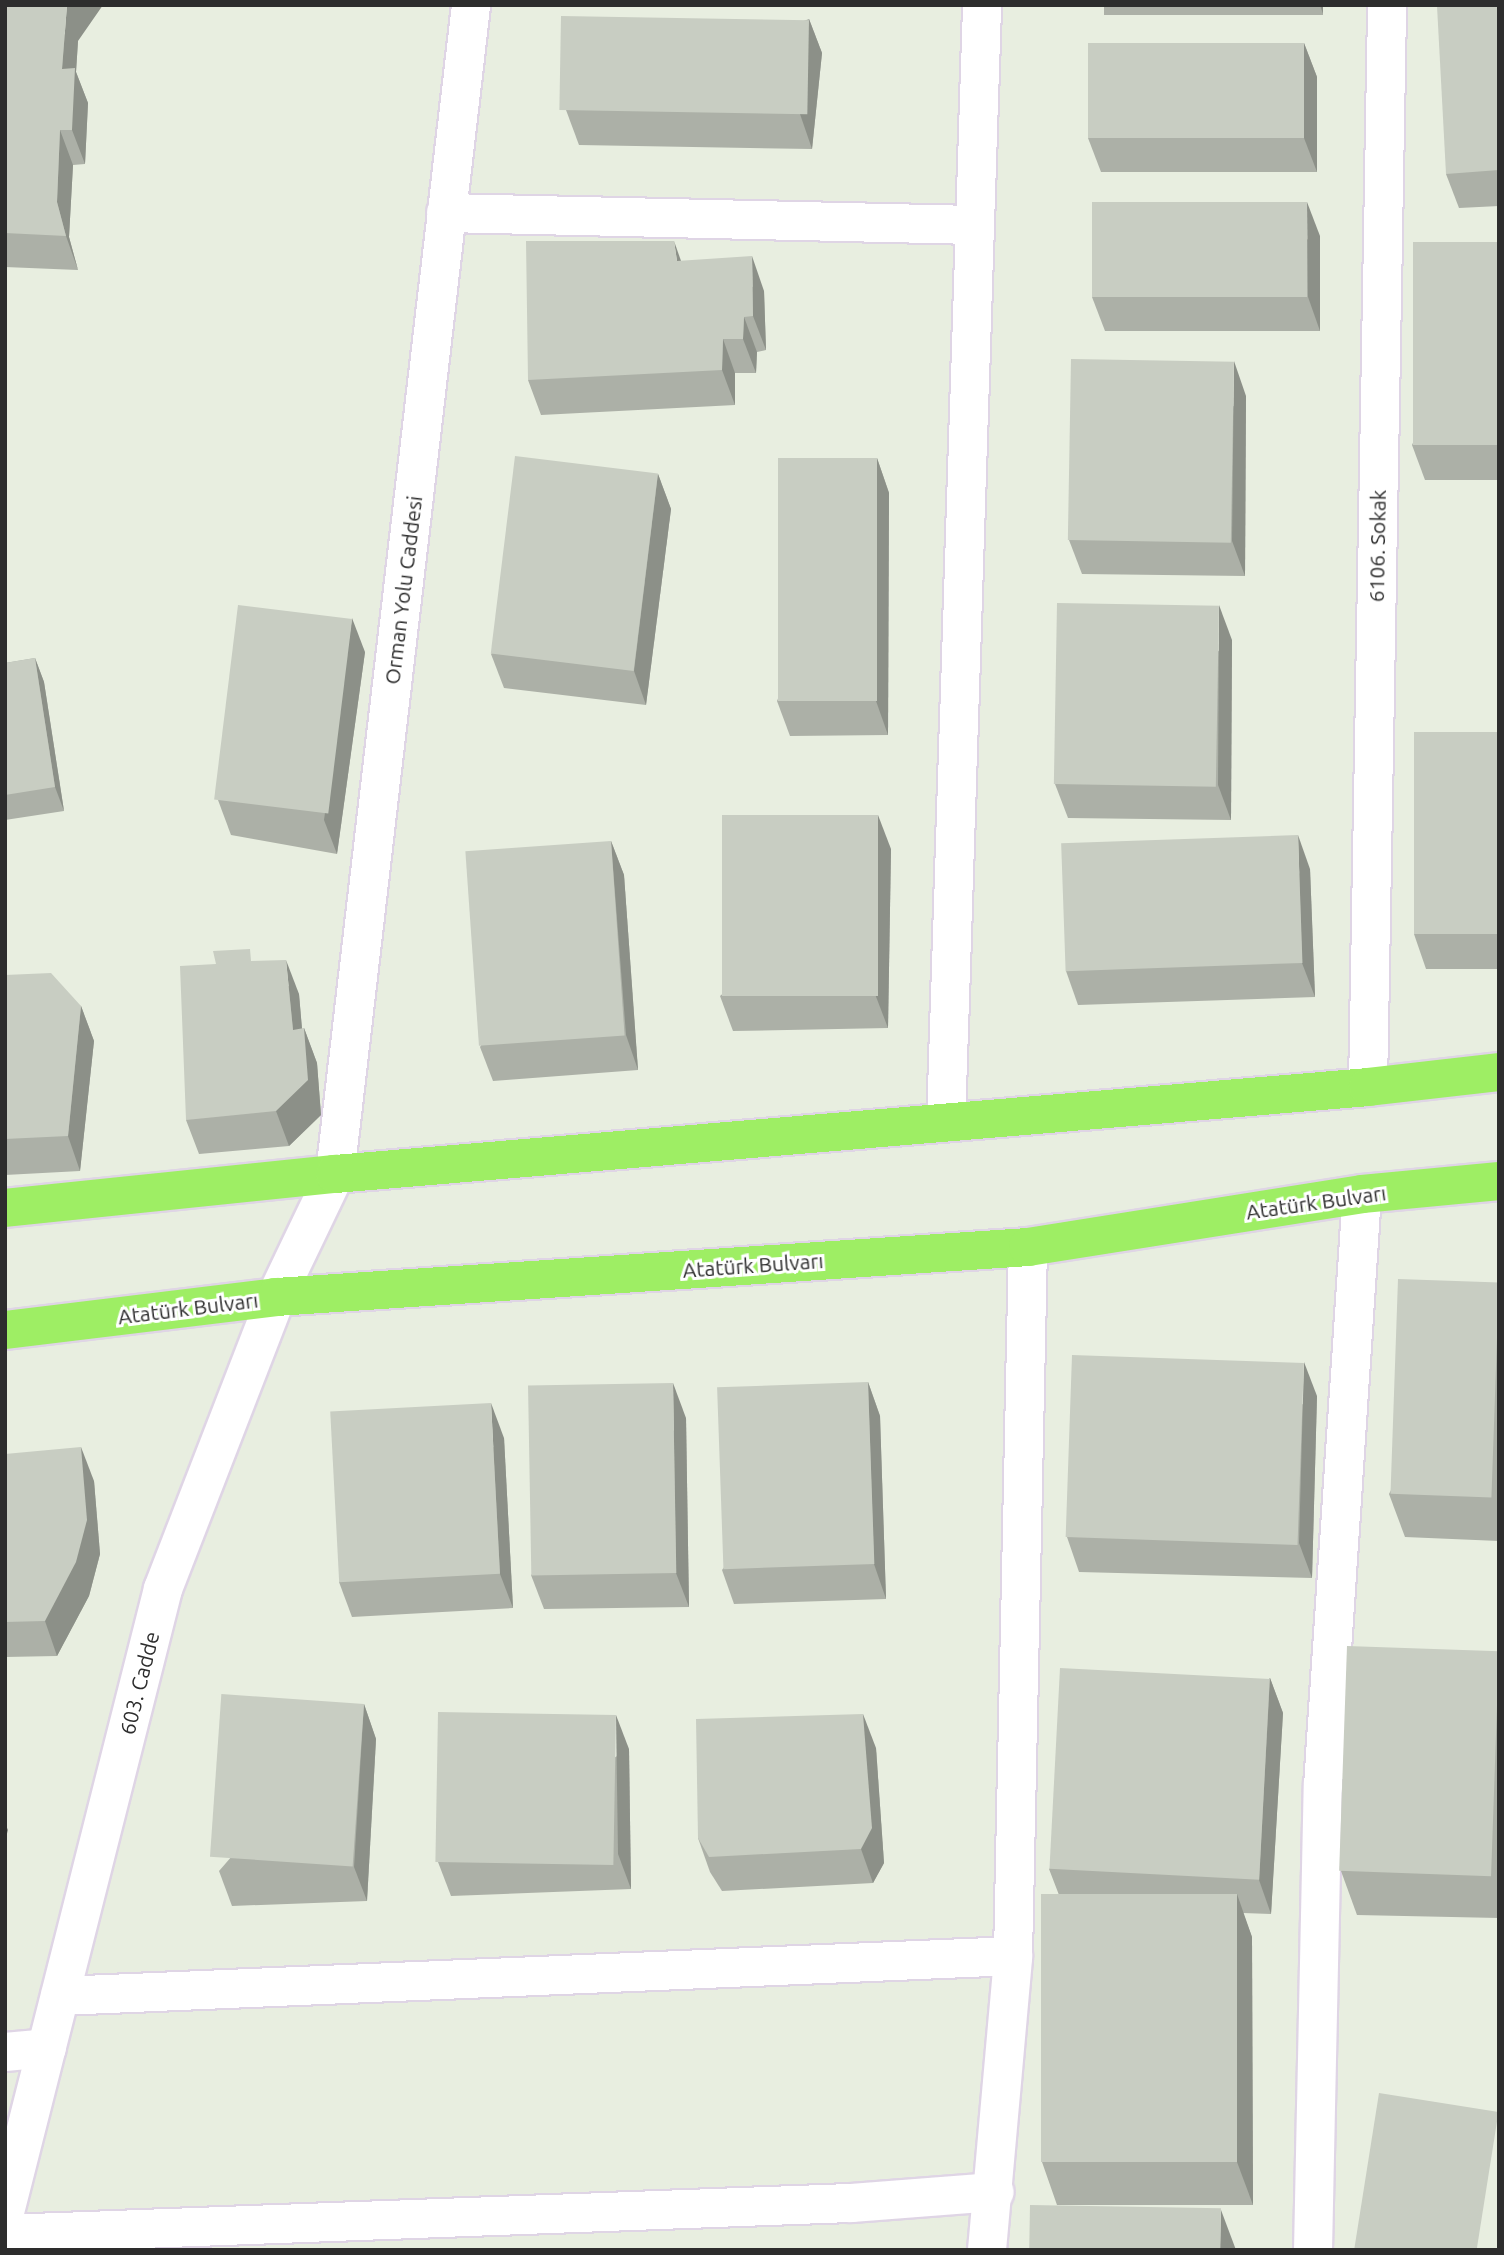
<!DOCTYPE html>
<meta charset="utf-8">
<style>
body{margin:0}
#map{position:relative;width:1504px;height:2255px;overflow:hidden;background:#e8eee0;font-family:Ubuntu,sans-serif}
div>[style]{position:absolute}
.roads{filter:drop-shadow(2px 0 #dfd5e5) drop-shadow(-2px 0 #dfd5e5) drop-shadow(0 2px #dfd5e5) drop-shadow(0 -2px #dfd5e5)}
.minor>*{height:38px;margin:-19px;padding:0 19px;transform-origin:19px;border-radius:19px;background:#fff}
.major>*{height:38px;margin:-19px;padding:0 19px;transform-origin:19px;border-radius:19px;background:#9eee64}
.wall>*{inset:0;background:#acb0a7;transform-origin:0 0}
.shaded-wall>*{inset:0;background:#8c9088}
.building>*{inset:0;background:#c8cdc2;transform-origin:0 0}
span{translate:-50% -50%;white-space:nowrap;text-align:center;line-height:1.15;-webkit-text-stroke:6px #fff;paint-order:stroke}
.street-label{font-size:21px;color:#2d2d2d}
.frame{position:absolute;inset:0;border:7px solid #2d2d2d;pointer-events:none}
</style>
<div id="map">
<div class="roads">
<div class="minor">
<i style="left:446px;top:213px;width:529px;rotate:1.3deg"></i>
<i style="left:1368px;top:1087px;width:1082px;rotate:-88.99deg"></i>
<i style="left:946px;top:1122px;width:1118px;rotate:-88.15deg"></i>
<i style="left:60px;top:1996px;width:954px;rotate:-2.4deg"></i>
<i style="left:5px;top:2052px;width:42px;rotate:-5.4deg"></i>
<i style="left:5px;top:2212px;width:643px;rotate:-75.77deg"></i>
<i style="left:163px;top:1589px;width:313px;rotate:-68.8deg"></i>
<i style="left:276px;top:1297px;width:136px;rotate:-64.4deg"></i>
<i style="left:335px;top:1174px;width:1177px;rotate:-83.36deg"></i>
<i style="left:5px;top:2234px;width:847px;rotate:-2.1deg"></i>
<i style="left:851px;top:2203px;width:144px;rotate:-4.4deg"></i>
<i style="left:987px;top:2250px;width:295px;rotate:-84.9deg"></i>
<i style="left:1013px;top:1956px;width:709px;rotate:-88.79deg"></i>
<i style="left:1313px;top:2250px;width:464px;rotate:-88.8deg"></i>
<i style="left:1323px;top:1786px;width:593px;rotate:-86.23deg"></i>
</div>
<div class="major">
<i style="left:5px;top:1208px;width:332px;rotate:-5.9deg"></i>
<i style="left:335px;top:1174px;width:1037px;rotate:-4.81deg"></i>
<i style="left:1368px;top:1087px;width:132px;rotate:-6.5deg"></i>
<i style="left:5px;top:1330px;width:273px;rotate:-6.9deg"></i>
<i style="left:276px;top:1297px;width:754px;rotate:-3.8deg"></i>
<i style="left:1028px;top:1247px;width:338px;rotate:-9deg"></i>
<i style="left:1362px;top:1194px;width:138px;rotate:-5.4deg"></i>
</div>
</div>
<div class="wall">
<i style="clip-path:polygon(5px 5px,78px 41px,76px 72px,88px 103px,85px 164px,73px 165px,69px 237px,78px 270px,5px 267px)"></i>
<i style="left:1104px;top:5px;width:219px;height:10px"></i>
<i style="clip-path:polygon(1499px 5px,1499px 206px,1459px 208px,1446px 174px)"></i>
<i style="clip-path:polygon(809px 19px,822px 53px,812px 149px,579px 145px,566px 110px)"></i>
<i style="clip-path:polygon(1304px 43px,1317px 77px,1317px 172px,1101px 172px,1088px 138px)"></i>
<i style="clip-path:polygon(1320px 236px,1320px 331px,1105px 331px,1092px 297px)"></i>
<i style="clip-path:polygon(1499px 242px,1499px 480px,1425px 480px,1412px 445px)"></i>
<i style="clip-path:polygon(681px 261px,764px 291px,766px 350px,757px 352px,756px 373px,735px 373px,735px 405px,541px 415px,528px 380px)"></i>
<i style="clip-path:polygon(1246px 396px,1245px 576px,1082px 574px,1069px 540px)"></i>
<i style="clip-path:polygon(877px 458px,889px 493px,888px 735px,790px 736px,777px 701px)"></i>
<i style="clip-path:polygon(658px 474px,671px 509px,646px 705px,504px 688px,491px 654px)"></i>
<i style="clip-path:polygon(1232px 640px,1231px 820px,1068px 818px,1055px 784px)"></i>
<i style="clip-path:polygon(365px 652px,337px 854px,231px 835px,218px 800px)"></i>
<i style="clip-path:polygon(35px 658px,44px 682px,64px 811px,5px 820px,5px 663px)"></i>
<i style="clip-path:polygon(1499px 732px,1499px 969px,1426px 969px,1414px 934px)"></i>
<i style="clip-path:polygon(611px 841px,624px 875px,638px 1070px,493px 1081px,480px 1047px)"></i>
<i style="clip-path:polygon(891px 849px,888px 1028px,733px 1031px,720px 996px)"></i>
<i style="clip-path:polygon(1310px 869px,1315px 997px,1078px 1005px,1066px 971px)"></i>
<i style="clip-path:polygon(255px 961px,299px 994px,302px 1029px,304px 1028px,317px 1063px,321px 1115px,289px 1146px,199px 1154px,186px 1120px)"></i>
<i style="clip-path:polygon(5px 975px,81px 1006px,94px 1041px,80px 1171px,5px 1175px)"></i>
<i style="clip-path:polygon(1499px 1283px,1499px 1541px,1405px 1537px,1389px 1494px)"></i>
<i style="clip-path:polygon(868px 1382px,880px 1416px,886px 1599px,734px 1604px,722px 1570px)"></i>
<i style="clip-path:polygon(1317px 1396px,1312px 1578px,1079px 1572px,1067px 1537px)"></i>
<i style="clip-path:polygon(686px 1418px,689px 1607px,544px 1609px,531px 1575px)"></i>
<i style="clip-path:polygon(504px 1438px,513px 1608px,352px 1617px,339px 1582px)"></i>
<i style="clip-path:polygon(5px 1454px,94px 1481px,100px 1554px,89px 1596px,57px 1656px,5px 1657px)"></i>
<i style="clip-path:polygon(1499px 1650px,1499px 1918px,1357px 1915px,1341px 1871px)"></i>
<i style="clip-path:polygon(1270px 1678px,1283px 1713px,1271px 1914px,1243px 1913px,1252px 1937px,1253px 2205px,1057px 2205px,1042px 2162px,1059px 1895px,1049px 1869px)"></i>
<i style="clip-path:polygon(364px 1704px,376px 1739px,367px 1901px,232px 1906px,219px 1871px)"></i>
<i style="clip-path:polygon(876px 1748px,884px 1863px,873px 1883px,722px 1891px,710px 1872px,698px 1838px)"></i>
<i style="clip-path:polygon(629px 1749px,631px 1889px,451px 1896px,438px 1862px)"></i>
</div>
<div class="shaded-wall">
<i style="clip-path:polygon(67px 5px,103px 5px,78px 41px,76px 72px,88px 103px,85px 164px,72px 130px,62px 69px)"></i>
<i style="clip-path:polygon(1320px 5px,1323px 5px,1323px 14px)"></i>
<i style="clip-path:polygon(809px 19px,822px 53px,812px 149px,800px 114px)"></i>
<i style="clip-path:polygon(1304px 43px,1317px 77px,1317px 172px,1304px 138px)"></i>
<i style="clip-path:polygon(60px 130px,73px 165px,69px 237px,78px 270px,66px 236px,57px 202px)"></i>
<i style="clip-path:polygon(1307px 202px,1320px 236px,1320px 331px,1308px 297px)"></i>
<i style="clip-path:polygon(674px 241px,686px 275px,677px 261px)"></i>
<i style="clip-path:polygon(752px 256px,764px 291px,766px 350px,753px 316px)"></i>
<i style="clip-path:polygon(744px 317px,757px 352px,756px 373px,743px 339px)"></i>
<i style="clip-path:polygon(723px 339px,735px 373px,735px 405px,722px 370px)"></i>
<i style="clip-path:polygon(1234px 361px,1246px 396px,1245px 576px,1232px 541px)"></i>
<i style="clip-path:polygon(877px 458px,889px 493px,888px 735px,876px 701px)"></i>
<i style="clip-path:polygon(658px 474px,671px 509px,646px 705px,634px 671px)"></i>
<i style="clip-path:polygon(1219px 605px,1232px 640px,1231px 820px,1218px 785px)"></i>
<i style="clip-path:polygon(352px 618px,365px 652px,337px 854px,324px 820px)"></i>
<i style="clip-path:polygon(35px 658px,44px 682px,64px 811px,55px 787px)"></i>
<i style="clip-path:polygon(878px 815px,891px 849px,888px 1028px,875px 994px)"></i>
<i style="clip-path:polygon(1298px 835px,1310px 869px,1315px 997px,1302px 963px)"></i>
<i style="clip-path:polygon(611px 841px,624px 875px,638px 1070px,626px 1035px)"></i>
<i style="clip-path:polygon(286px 960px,299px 994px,305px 1064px,293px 1030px)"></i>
<i style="clip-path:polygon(81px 1006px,94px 1041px,80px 1171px,68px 1136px)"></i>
<i style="clip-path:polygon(304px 1028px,317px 1063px,321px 1115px,289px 1146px,276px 1111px)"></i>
<i style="clip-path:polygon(1304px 1362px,1317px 1396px,1312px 1578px,1299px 1543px)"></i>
<i style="clip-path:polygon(868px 1382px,880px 1416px,886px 1599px,874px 1564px)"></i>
<i style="clip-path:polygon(673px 1383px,686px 1418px,689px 1607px,676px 1573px)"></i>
<i style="clip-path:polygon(491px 1403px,504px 1438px,513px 1608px,500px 1574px)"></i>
<i style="clip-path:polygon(81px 1447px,94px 1481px,100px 1554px,89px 1596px,57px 1656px,45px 1621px)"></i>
<i style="clip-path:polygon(1270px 1678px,1283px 1713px,1271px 1914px,1259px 1880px)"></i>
<i style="clip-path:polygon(364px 1704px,376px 1739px,367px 1901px,354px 1867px)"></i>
<i style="clip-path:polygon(863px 1714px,876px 1748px,884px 1863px,873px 1883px,861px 1849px)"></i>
<i style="clip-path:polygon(616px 1715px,629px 1749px,631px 1889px,618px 1854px)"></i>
<i style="clip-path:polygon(5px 1823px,8px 1830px,5px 1841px)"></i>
<i style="clip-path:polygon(1237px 1894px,1252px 1937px,1253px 2205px,1237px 2162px)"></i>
<i style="clip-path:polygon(1221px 2210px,1236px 2250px,1220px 2250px)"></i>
</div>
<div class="building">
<i style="clip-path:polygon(5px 5px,67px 5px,62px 69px,75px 68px,72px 130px,60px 130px,57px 202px,66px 236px,5px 233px)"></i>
<i style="clip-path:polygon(1456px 5px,1499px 5px,1499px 170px,1446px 174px,1437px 6px)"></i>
<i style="left:561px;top:16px;width:248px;height:94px;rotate:1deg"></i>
<i style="left:1088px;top:43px;width:216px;height:95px"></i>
<i style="left:1092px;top:202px;width:215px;height:95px"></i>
<i style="clip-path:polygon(526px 241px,674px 241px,677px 261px,752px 256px,753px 316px,744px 317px,743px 339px,723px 339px,722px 370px,528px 380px)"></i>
<i style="left:1413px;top:242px;width:86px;height:203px"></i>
<i style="left:1071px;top:359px;width:163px;height:181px;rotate:1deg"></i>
<i style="left:515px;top:456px;width:144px;height:199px;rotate:7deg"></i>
<i style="left:778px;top:458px;width:99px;height:243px"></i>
<i style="left:1057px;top:603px;width:162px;height:181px;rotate:1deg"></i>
<i style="left:238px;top:605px;width:115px;height:196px;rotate:7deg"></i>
<i style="clip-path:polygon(35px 658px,55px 787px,5px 795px,5px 663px)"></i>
<i style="left:1414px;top:732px;width:85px;height:202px"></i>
<i style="left:722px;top:815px;width:156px;height:181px"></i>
<i style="left:1298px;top:835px;width:128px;height:237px;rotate:88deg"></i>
<i style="left:611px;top:841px;width:195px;height:146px;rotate:86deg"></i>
<i style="clip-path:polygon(250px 949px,251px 961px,286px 960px,293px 1030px,304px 1028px,308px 1080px,276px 1111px,186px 1120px,180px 966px,216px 964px,213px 951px)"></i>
<i style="clip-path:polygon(51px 973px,81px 1006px,68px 1136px,5px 1139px,5px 975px)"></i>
<i style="left:1398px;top:1279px;width:101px;height:215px;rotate:2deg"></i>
<i style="left:1072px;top:1355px;width:232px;height:182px;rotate:2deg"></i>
<i style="left:868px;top:1382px;width:182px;height:151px;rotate:88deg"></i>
<i style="left:673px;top:1383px;width:190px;height:145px;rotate:89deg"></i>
<i style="left:491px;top:1403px;width:171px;height:161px;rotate:87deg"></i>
<i style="clip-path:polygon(81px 1447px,87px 1520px,76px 1562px,45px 1621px,5px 1622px,5px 1454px)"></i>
<i style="left:1347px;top:1646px;width:152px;height:225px;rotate:2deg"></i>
<i style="left:1060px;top:1668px;width:210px;height:201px;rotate:3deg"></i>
<i style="left:364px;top:1704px;width:163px;height:143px;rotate:94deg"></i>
<i style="left:438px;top:1712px;width:178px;height:150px;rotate:1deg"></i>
<i style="clip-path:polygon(863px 1714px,872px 1828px,861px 1849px,709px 1857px,698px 1838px,696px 1719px)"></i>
<i style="left:1237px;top:1894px;width:268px;height:196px;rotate:90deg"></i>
<i style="left:1379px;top:2093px;width:121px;height:157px;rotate:9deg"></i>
<i style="left:1030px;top:2205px;width:191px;height:45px;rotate:1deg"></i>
</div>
<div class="street-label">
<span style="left:1377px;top:546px;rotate:-89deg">6106. Sokak</span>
<span style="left:403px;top:590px;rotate:-83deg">Orman Yolu Caddesi</span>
<span style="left:1316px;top:1202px;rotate:-8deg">Atatürk Bulvarı</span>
<span style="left:753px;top:1265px;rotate:-4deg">Atatürk Bulvarı</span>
<span style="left:188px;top:1308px;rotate:-7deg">Atatürk Bulvarı</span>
<span style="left:139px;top:1683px;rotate:-76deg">603. Cadde</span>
</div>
<div class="frame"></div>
</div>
